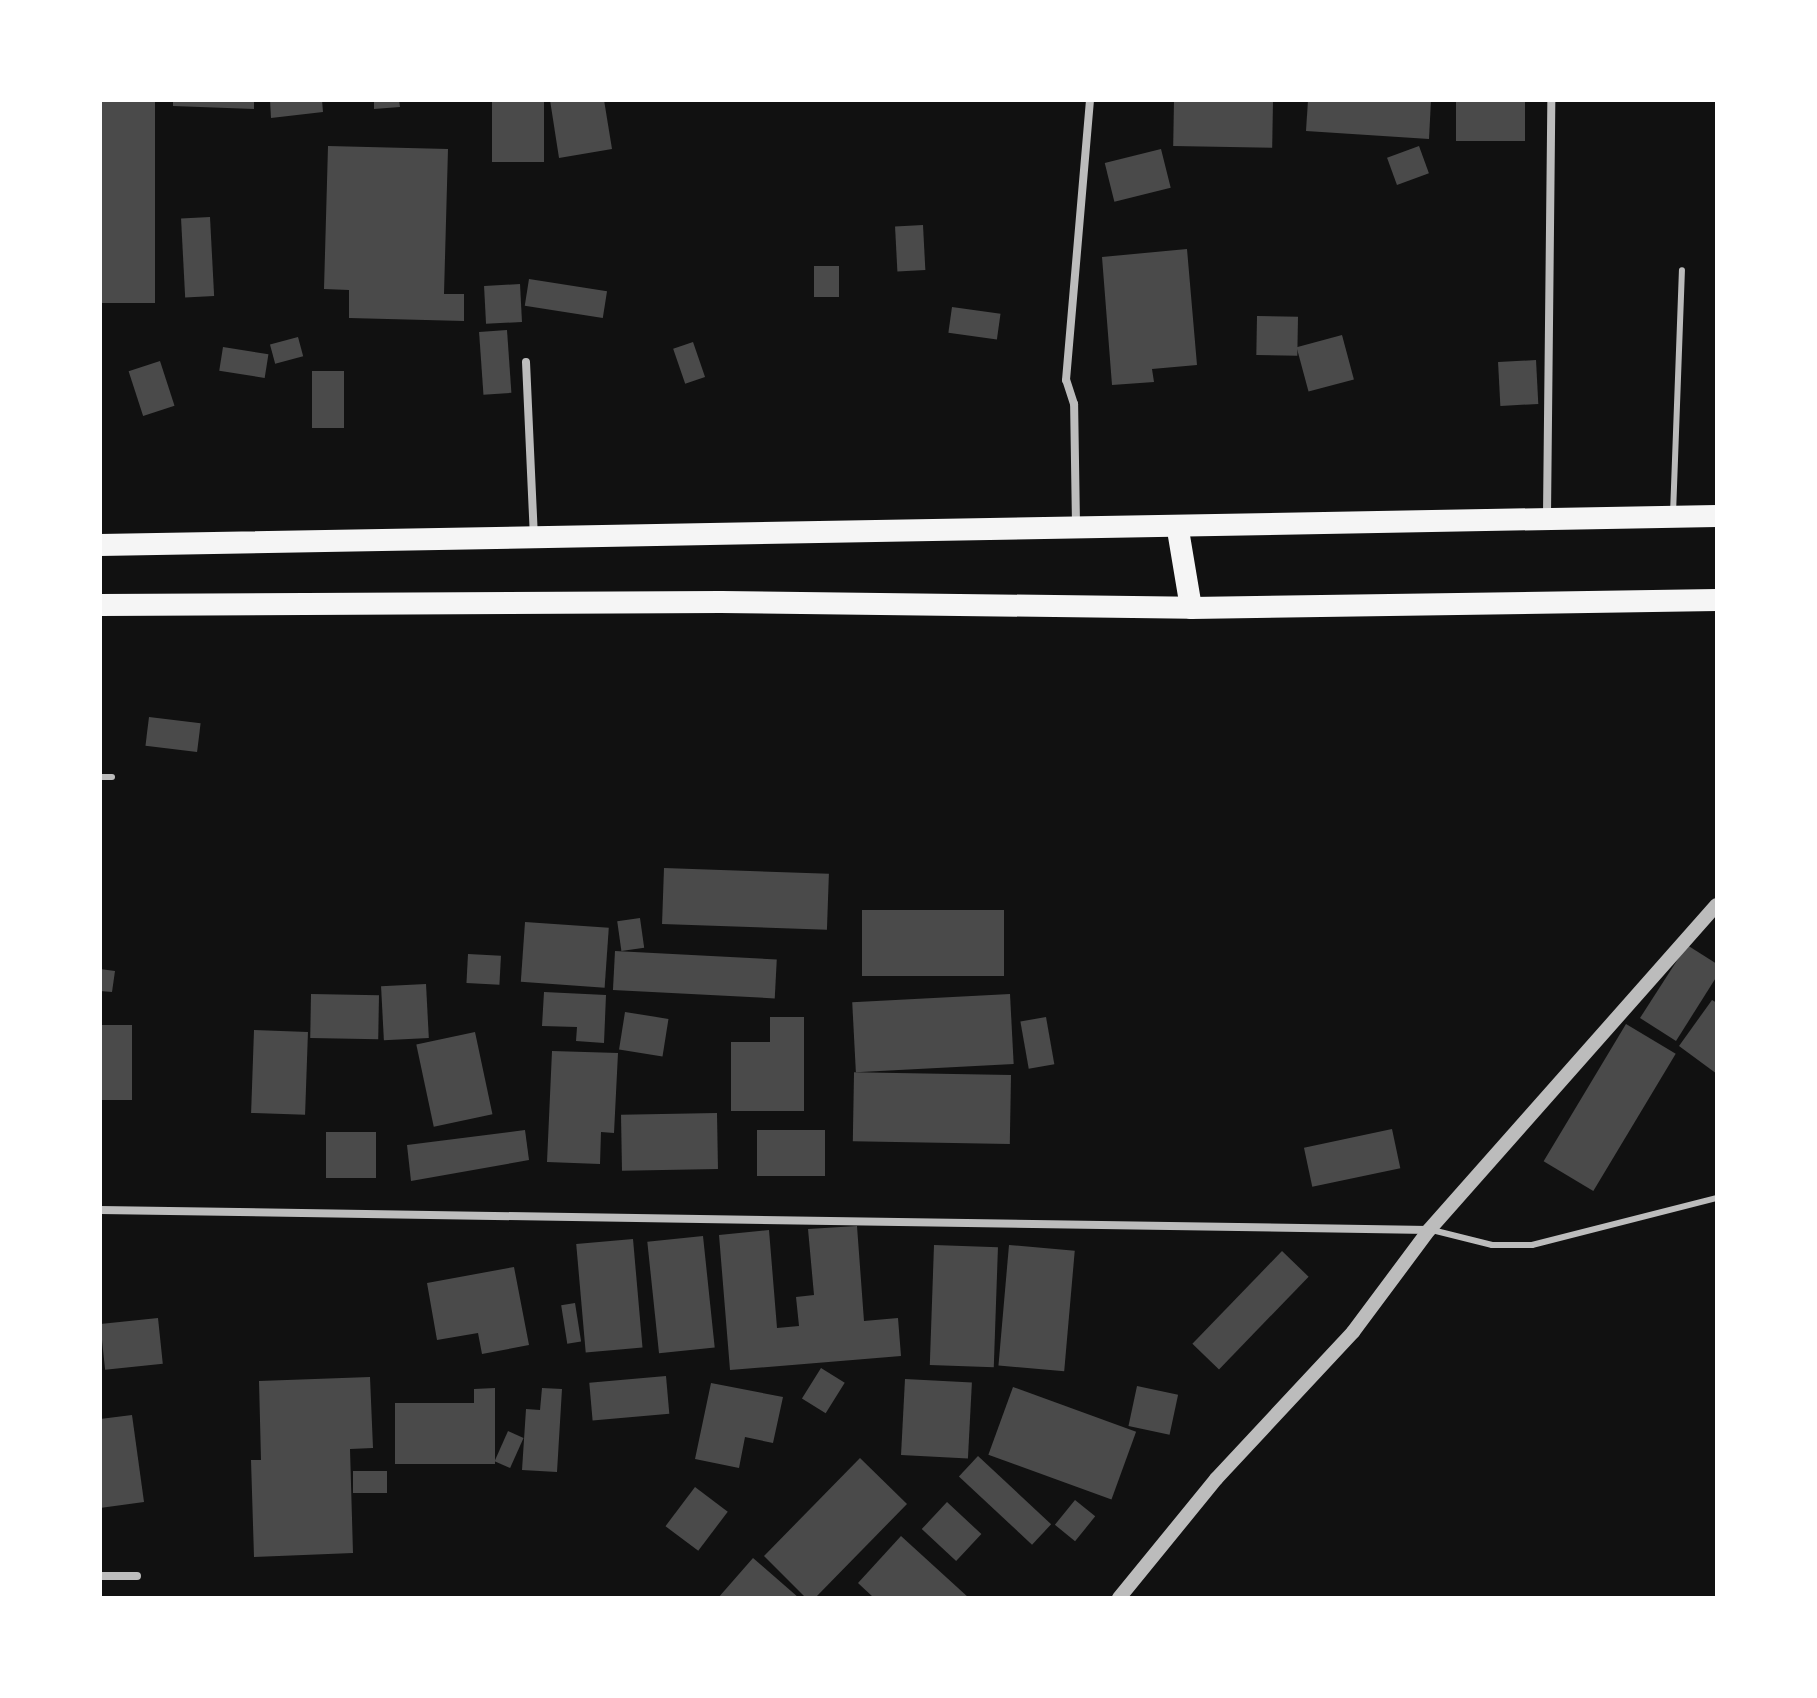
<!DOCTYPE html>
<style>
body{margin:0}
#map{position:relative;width:1817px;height:1698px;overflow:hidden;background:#111;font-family:Helvetica,sans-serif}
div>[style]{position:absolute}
.building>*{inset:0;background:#4a4a4a;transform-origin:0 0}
.service>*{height:6px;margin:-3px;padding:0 3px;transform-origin:3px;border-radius:3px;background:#bcbcbc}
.minor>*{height:8px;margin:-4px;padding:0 4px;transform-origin:4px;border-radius:4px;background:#bcbcbc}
.tertiary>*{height:14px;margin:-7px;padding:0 7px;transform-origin:7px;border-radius:7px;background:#bcbcbc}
.trunk>*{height:22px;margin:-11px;padding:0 11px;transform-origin:11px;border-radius:11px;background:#f5f5f5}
span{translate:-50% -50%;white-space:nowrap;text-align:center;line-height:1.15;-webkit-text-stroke:8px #fff;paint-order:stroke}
.frame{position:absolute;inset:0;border:102px solid #fff;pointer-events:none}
</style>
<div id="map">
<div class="building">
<i style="left:100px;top:100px;width:55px;height:203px"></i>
<i style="clip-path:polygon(173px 100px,254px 100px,254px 109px,173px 106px)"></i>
<i style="clip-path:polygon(270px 100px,322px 100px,323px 112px,271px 118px)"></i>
<i style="clip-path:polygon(374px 100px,399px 100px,400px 107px,374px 109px)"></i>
<i style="left:492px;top:100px;width:52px;height:62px"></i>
<i style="clip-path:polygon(550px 100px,604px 100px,612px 149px,559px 158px)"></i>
<i style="left:1174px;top:100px;width:99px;height:46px;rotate:1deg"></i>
<i style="clip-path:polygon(1308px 100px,1431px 100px,1429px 139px,1306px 131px)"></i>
<i style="left:1456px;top:100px;width:69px;height:41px"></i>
<i style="clip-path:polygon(328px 146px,448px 149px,444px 294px,464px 294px,464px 321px,349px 318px,349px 290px,324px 289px)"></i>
<i style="left:1419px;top:146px;width:29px;height:34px;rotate:70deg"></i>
<i style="left:1161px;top:149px;width:40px;height:58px;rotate:76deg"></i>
<i style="left:210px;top:217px;width:79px;height:29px;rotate:87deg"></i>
<i style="left:923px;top:225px;width:45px;height:28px;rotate:87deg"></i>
<i style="clip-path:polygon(1187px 249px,1197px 365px,1152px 369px,1154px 382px,1112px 385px,1102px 257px)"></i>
<i style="left:814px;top:266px;width:25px;height:31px"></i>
<i style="left:529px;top:279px;width:79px;height:27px;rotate:9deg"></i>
<i style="left:520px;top:284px;width:38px;height:36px;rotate:87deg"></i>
<i style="left:952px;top:307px;width:49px;height:26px;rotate:8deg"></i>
<i style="left:1257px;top:316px;width:41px;height:39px;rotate:1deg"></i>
<i style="left:507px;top:330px;width:63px;height:28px;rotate:86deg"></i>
<i style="left:1342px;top:335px;width:46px;height:47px;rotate:75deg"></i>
<i style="left:298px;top:337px;width:20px;height:29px;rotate:75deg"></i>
<i style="left:693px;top:342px;width:37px;height:21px;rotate:71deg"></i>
<i style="left:223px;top:347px;width:46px;height:24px;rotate:9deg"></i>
<i style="left:1536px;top:360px;width:44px;height:38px;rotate:87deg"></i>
<i style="left:160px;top:361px;width:47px;height:33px;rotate:72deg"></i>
<i style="left:312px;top:371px;width:32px;height:57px"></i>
<i style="left:149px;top:717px;width:52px;height:29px;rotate:7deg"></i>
<i style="left:664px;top:868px;width:165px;height:56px;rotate:2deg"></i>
<i style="left:862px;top:910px;width:142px;height:66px"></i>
<i style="left:640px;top:918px;width:30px;height:23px;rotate:82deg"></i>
<i style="left:525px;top:922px;width:84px;height:60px;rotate:4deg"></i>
<i style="clip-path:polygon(1687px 945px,1717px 964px,1717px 976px,1676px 1041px,1640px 1018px)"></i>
<i style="left:615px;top:951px;width:162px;height:39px;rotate:3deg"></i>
<i style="left:468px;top:954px;width:33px;height:29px;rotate:3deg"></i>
<i style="clip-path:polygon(100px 969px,115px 971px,112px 992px,100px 991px)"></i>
<i style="left:426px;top:984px;width:54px;height:45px;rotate:87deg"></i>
<i style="clip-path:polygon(544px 992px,606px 995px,604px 1043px,576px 1041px,577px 1027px,542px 1026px)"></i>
<i style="left:311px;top:994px;width:68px;height:44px;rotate:1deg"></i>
<i style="left:1010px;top:994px;width:70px;height:158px;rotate:87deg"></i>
<i style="clip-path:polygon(1712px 1000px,1717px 1003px,1717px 1074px,1679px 1046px)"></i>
<i style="left:625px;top:1012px;width:44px;height:38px;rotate:9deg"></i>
<i style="clip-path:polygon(770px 1017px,804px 1017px,804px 1111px,731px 1111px,731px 1042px,770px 1042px)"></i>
<i style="left:1046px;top:1017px;width:48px;height:26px;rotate:80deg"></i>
<i style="left:1626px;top:1024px;width:58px;height:160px;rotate:31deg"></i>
<i style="left:100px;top:1025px;width:32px;height:75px"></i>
<i style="left:254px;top:1030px;width:54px;height:83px;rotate:2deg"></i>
<i style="left:475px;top:1032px;width:84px;height:60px;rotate:78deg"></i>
<i style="clip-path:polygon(552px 1051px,618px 1053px,614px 1133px,601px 1132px,600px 1164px,547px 1162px)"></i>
<i style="left:1011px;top:1075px;width:69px;height:157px;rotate:91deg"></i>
<i style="left:717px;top:1113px;width:56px;height:96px;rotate:89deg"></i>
<i style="left:1392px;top:1129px;width:40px;height:90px;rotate:78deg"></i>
<i style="clip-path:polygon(525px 1130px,529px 1160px,411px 1181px,407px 1145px)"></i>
<i style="left:757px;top:1130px;width:68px;height:46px"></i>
<i style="left:326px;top:1132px;width:50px;height:46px"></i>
<i style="clip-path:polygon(857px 1226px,864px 1321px,898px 1318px,901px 1356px,730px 1370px,719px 1235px,769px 1230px,777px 1328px,799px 1326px,796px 1297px,814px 1295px,808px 1229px)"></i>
<i style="left:703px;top:1236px;width:112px;height:56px;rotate:84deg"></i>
<i style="left:633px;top:1239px;width:109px;height:57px;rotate:85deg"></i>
<i style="left:934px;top:1245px;width:64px;height:120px;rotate:2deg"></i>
<i style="left:1009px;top:1245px;width:66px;height:121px;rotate:5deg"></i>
<i style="left:1282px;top:1251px;width:37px;height:129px;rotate:44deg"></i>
<i style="clip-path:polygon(514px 1267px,529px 1345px,482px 1354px,478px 1333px,437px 1340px,427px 1283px)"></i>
<i style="left:575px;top:1303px;width:39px;height:14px;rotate:81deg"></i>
<i style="left:158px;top:1318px;width:46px;height:58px;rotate:84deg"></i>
<i style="left:821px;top:1368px;width:28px;height:36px;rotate:32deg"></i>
<i style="left:666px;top:1376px;width:38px;height:77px;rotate:85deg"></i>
<i style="clip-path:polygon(370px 1377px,373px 1448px,350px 1449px,353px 1553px,254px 1557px,251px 1460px,261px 1460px,259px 1381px)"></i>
<i style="left:905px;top:1379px;width:67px;height:76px;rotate:3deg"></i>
<i style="clip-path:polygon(711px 1383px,783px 1397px,773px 1443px,745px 1437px,739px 1468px,695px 1459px)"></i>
<i style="left:1137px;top:1386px;width:42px;height:41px;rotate:12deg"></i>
<i style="left:1013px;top:1387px;width:131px;height:72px;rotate:20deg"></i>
<i style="clip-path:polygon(495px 1388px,495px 1464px,395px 1464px,395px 1403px,474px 1403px,474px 1389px)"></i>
<i style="clip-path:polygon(542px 1388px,562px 1389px,557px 1472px,522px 1470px,526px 1409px,540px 1410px)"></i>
<i style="clip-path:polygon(132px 1415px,144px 1502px,100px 1508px,100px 1419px)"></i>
<i style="left:508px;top:1431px;width:17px;height:33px;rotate:24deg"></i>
<i style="left:978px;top:1456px;width:100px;height:28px;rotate:43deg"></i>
<i style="clip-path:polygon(860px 1458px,907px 1504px,815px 1598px,806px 1598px,764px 1556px)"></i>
<i style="left:353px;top:1471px;width:34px;height:22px"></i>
<i style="left:695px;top:1487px;width:41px;height:49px;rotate:37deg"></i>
<i style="left:1075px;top:1500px;width:26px;height:32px;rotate:39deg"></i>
<i style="left:947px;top:1502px;width:47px;height:37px;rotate:43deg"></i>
<i style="clip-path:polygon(901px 1536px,969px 1598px,874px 1598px,858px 1583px)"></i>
<i style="clip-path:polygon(753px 1558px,799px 1598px,718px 1598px)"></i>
</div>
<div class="service">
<i style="left:1673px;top:514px;width:244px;rotate:-87.9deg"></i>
<i style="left:100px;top:777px;width:12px"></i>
<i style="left:1432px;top:1230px;width:62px;rotate:14deg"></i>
<i style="left:1492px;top:1245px;width:40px"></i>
<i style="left:1532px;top:1245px;width:191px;rotate:-14.3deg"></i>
</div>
<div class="minor">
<i style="left:526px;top:362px;width:175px;rotate:87.4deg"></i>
<i style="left:1547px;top:515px;width:415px;rotate:-89.4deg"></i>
<i style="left:1076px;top:525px;width:121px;rotate:-90.9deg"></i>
<i style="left:1074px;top:404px;width:25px;rotate:-108deg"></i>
<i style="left:1066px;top:380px;width:281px;rotate:-85.1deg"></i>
<i style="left:100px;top:1210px;width:1329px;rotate:0.86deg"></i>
<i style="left:100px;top:1576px;width:37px"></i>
</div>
<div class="tertiary">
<i style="left:1119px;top:1598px;width:154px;rotate:-50.8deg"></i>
<i style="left:1216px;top:1479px;width:201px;rotate:-47deg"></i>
<i style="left:1353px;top:1332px;width:127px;rotate:-53.3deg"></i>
<i style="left:1429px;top:1230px;width:434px;rotate:-48.5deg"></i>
</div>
<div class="trunk">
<i style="left:1178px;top:530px;width:79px;rotate:80.5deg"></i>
<i style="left:100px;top:545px;width:1617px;rotate:-1.03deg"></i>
<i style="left:100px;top:605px;width:621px;rotate:-0.28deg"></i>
<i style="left:721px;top:602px;width:470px;rotate:0.7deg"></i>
<i style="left:1191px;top:608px;width:526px;rotate:-0.87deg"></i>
</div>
<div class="frame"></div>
</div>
